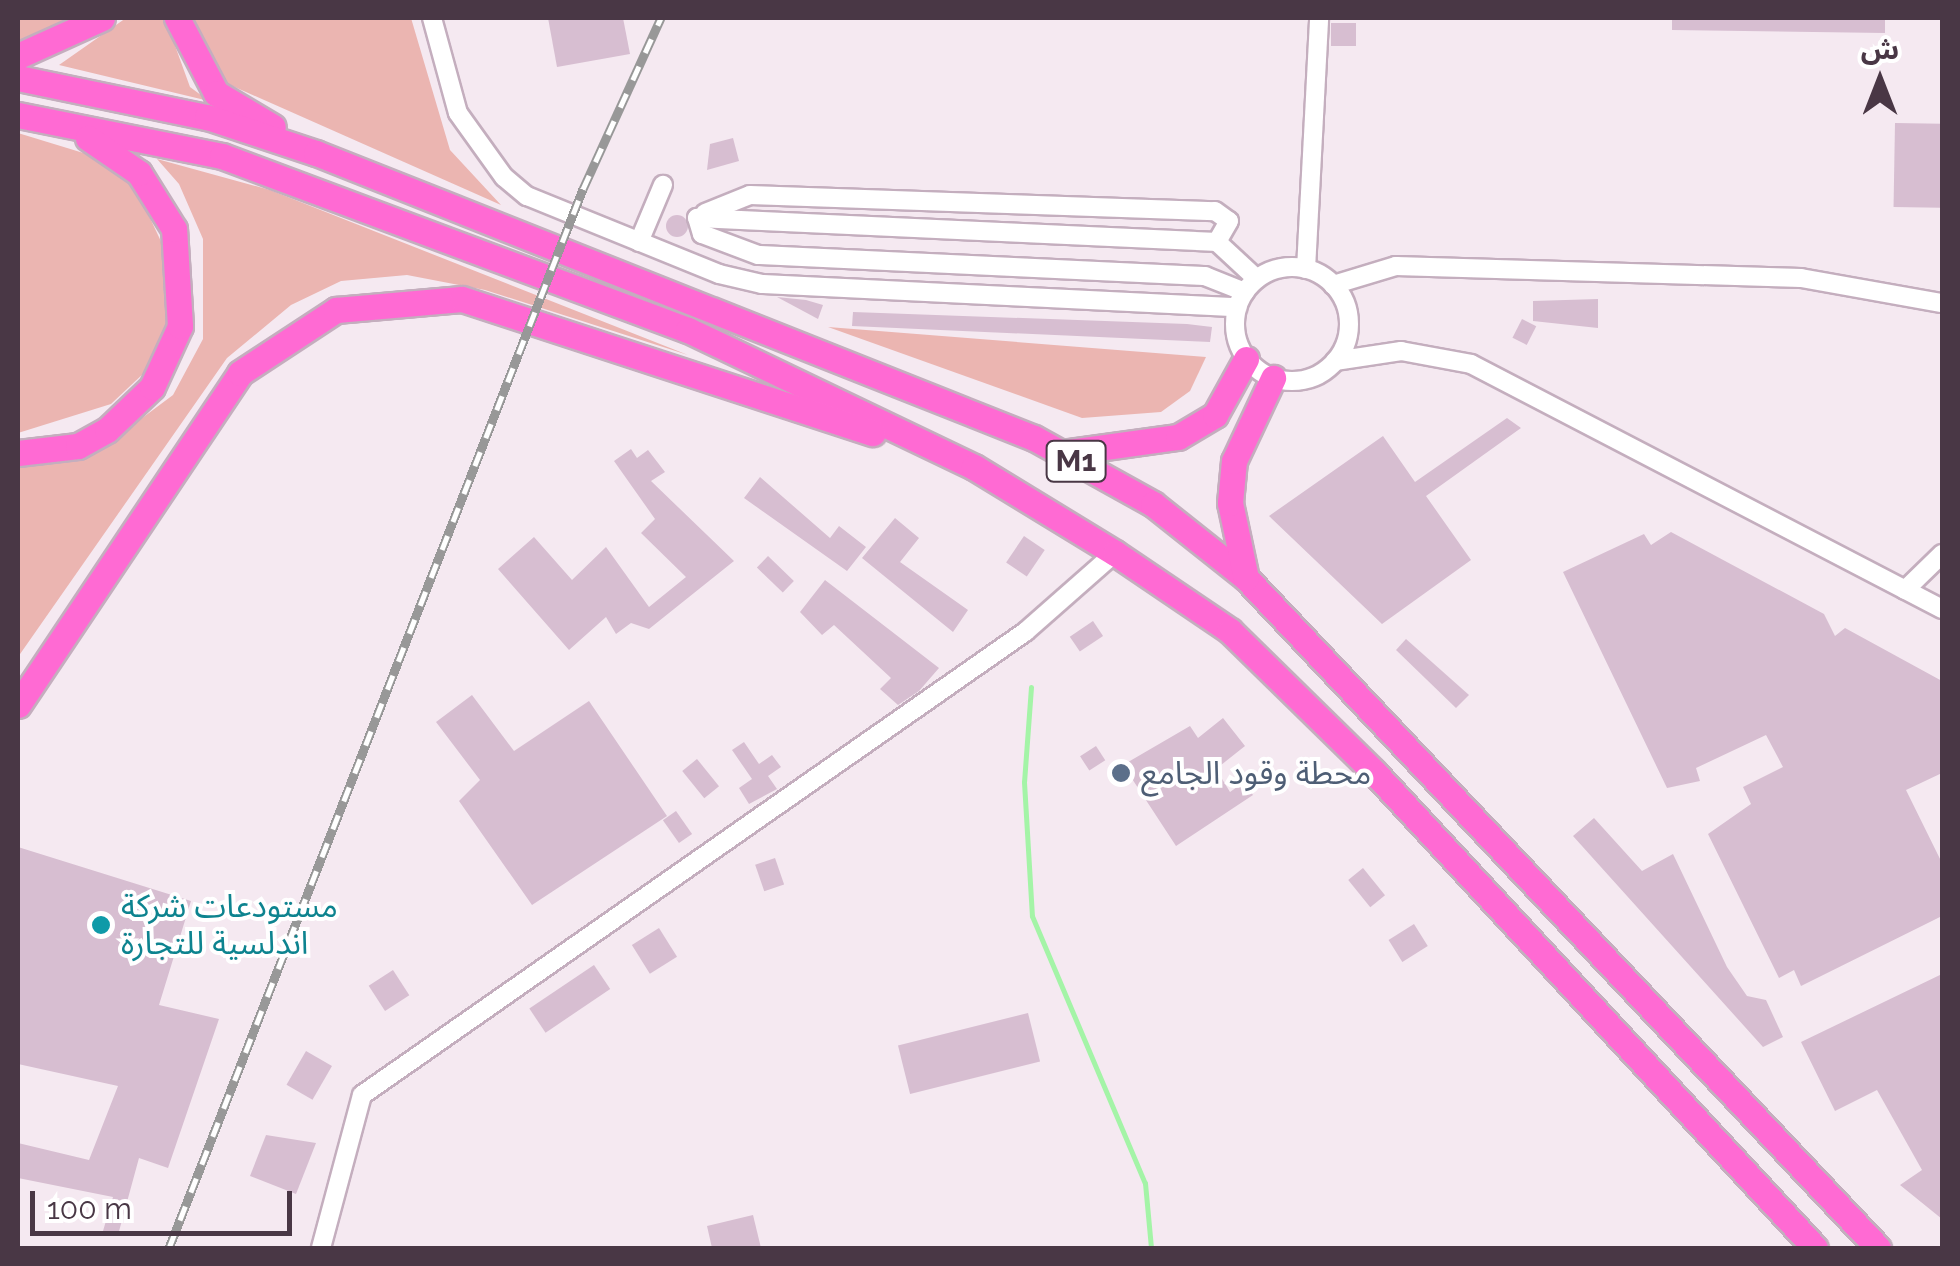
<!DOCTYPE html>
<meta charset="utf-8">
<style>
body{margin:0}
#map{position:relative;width:1960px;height:1266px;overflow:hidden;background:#f5e9f1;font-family:Raleway,"Noto Sans Arabic",sans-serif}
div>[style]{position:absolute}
.green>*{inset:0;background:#ebb5b1}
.stream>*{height:5px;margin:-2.5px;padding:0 2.5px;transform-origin:2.5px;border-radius:2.5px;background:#a4f4a7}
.building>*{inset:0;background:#d7bed1;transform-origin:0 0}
.round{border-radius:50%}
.roads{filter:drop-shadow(2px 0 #c4aebe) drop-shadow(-2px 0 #c4aebe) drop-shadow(0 2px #c4aebe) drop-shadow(0 -2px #c4aebe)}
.minor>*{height:18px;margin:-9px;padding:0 9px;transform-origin:9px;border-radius:9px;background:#fff}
.minor>.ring{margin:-9px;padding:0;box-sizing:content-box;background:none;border:18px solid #fff;border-radius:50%}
.highway>*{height:25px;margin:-12.5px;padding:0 12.5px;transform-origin:12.5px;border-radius:12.5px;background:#ff6ad3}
.rail>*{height:9px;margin-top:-4.5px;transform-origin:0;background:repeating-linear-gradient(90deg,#fff 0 15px,#989898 0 30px);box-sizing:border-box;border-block:2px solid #989898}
.dots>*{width:28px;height:28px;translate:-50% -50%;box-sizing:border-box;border:5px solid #fff;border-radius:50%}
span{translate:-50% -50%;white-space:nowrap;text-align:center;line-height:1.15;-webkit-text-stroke:8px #fff;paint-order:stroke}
.shield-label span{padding:2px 8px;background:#fff;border:2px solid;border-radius:8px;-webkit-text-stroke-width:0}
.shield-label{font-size:30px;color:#493745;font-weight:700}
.service-label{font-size:32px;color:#4e5e75}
.left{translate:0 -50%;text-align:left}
.culture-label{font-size:32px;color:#0d838f}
.frame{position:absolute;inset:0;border:20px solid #493745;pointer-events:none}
.north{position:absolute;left:1830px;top:30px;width:100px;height:100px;-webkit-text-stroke:8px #fff;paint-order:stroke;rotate:0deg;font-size:28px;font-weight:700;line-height:40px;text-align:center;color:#493745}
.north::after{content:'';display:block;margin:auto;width:35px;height:45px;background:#493745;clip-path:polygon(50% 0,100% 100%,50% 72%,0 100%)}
.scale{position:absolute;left:30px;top:1191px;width:262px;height:45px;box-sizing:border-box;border:5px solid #493745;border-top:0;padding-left:12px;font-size:30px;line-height:35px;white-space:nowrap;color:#493745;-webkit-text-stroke:8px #fff;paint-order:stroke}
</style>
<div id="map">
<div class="green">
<i style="clip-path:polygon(18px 18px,80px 18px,18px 42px)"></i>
<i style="clip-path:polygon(126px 18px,165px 18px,190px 87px,209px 101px,59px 65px)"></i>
<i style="clip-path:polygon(191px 18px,411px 18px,450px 150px,501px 205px,219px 80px)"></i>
<i style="clip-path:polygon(18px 133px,103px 159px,133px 182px,166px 252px,174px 310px,161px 357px,111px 404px,18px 433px)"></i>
<i style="clip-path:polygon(157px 159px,270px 190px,688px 355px,485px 290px,407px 275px,341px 281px,291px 305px,227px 358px,18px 657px,18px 461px,94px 454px,173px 395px,203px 339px,203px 239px,179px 184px)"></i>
<i style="clip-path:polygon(828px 327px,1206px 357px,1190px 391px,1161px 412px,1082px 418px)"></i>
</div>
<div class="stream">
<i style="left:1031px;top:687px;width:95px;rotate:94.2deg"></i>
<i style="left:1024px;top:782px;width:134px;rotate:86.6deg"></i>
<i style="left:1032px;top:916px;width:290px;rotate:67.1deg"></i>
<i style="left:1145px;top:1183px;width:65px;rotate:84.7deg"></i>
</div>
<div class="building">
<i style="clip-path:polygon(548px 18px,623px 18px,630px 54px,557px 67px)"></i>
<i style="clip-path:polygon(1672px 18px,1885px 18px,1885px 33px,1672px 30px)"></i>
<i style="left:1331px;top:23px;width:25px;height:23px"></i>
<i style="left:1895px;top:123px;width:47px;height:84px;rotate:1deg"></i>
<i style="clip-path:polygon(733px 138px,739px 161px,707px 170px,710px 144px)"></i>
<i class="round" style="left:666px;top:215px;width:22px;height:22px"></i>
<i style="clip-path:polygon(777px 297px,806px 300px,823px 305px,818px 319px)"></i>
<i style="clip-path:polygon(1598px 299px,1598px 328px,1533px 321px,1533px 301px)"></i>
<i style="clip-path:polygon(853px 312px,1187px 324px,1212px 327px,1210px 342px,852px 326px)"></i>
<i style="left:1522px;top:319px;width:16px;height:21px;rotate:27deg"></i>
<i style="clip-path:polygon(1507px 418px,1521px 428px,1426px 496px,1471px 560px,1382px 624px,1269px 516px,1383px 436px,1415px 482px)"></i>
<i style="clip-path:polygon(631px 449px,637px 458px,648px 450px,665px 472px,651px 481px,734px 561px,649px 629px,631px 623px,616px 634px,606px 617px,569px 650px,498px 569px,534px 537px,572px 580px,606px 547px,649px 607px,686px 577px,641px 533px,655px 519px,614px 461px)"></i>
<i style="clip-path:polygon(760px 477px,830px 538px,839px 526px,866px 547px,847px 571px,744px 498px)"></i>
<i style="clip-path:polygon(895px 518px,919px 538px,900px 562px,968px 610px,953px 632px,862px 558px)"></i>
<i style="clip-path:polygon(1671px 532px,1824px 614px,1835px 636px,1845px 628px,1942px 681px,1942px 773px,1906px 790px,1942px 863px,1942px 916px,1801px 986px,1794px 970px,1779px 978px,1708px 834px,1751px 804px,1743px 787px,1783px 767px,1766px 735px,1696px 768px,1700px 781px,1667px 788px,1563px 572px,1644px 534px,1651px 545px)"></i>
<i style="left:1024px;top:536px;width:25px;height:32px;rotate:34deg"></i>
<i style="left:768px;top:556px;width:36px;height:16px;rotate:44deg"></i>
<i style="clip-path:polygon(825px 580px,939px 668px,919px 691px,898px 705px,880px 689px,891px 678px,834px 625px,822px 635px,800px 612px)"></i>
<i style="left:1093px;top:621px;width:18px;height:28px;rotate:56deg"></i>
<i style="clip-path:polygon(1406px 639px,1469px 695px,1456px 708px,1396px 650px)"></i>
<i style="clip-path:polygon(472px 695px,514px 751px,589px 701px,667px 816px,532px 905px,459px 801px,480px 780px,436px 722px)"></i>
<i style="clip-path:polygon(1223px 718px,1245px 746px,1216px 769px,1230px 792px,1244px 782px,1253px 795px,1176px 846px,1123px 765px,1190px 726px,1198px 738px)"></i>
<i style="clip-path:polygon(744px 742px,759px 764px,772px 755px,781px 767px,768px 776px,777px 789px,749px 804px,739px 788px,752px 779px,732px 750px)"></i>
<i style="left:1096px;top:746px;width:17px;height:19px;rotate:57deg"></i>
<i style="left:697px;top:759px;width:35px;height:19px;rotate:51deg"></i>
<i style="left:676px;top:811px;width:28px;height:16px;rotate:55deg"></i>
<i style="clip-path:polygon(1594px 818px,1642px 871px,1673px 854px,1727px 967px,1747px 996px,1766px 1000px,1783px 1037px,1763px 1047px,1573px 836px)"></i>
<i style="clip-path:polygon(18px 847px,191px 901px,159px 1005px,219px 1019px,168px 1168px,139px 1158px,118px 1235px,103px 1231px,113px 1197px,18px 1178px,18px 1143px,89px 1160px,118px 1086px,18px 1064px)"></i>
<i style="left:775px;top:858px;width:28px;height:21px;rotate:71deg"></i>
<i style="left:1363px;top:868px;width:35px;height:19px;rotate:51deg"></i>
<i style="left:1414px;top:924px;width:26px;height:30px;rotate:58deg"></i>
<i style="left:659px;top:928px;width:34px;height:32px;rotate:58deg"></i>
<i style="left:594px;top:965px;width:29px;height:78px;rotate:56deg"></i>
<i style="left:393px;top:970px;width:30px;height:29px;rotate:57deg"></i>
<i style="clip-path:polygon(1942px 974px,1942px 1219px,1900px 1185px,1922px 1170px,1877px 1090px,1835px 1111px,1801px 1042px)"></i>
<i style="left:1028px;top:1013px;width:50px;height:134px;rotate:76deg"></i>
<i style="left:306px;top:1051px;width:30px;height:39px;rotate:30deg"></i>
<i style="clip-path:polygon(266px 1135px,316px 1143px,296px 1194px,250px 1176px)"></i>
<i style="clip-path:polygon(753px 1215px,761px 1248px,712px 1248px,707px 1226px)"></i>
</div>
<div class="roads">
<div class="minor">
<i style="left:432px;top:18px;width:98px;rotate:74.7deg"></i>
<i style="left:458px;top:113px;width:79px;rotate:54.3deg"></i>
<i style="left:504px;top:177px;width:30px;rotate:40deg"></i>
<i style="left:527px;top:196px;width:207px;rotate:22.1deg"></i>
<i style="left:719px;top:274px;width:44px;rotate:13.1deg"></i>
<i style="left:762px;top:284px;width:476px;rotate:2.8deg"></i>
<i style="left:705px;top:213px;width:48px;rotate:-21.8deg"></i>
<i style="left:750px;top:195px;width:465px;rotate:2deg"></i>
<i style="left:1215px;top:211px;width:17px;rotate:36deg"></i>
<i style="left:1229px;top:221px;width:24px;rotate:120deg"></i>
<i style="left:639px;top:242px;width:62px;rotate:-67.2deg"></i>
<i class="ring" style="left:1235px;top:267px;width:96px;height:96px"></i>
<i style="left:1306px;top:269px;width:251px;rotate:-87deg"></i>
<i style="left:1333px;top:285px;width:66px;rotate:-16.8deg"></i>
<i style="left:1396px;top:266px;width:405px;rotate:1.7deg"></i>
<i style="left:1801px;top:278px;width:143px;rotate:10.1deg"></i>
<i style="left:1245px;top:292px;width:43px;rotate:-158.2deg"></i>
<i style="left:1205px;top:276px;width:447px;rotate:-177.3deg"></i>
<i style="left:758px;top:255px;width:60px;rotate:-159.4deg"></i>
<i style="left:702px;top:234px;width:17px;rotate:-107deg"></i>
<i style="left:697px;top:218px;width:521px;rotate:2.64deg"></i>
<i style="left:1217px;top:242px;width:54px;rotate:42.8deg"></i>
<i style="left:1335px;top:361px;width:67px;rotate:-8.6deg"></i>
<i style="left:1401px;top:351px;width:71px;rotate:10.5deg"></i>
<i style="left:1471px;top:364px;width:531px;rotate:27.48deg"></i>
<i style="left:1905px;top:590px;width:52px;rotate:-44.2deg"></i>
<i style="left:321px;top:1248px;width:158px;rotate:-75deg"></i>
<i style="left:362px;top:1095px;width:809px;rotate:-34.93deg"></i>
<i style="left:1025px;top:632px;width:120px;rotate:-41.3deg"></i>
</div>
<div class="highway">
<i style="left:177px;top:18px;width:85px;rotate:62.5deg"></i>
<i style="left:216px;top:93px;width:66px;rotate:30.8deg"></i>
<i style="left:18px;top:56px;width:92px;rotate:-24.3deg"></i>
<i style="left:18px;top:78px;width:193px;rotate:11.7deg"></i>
<i style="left:207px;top:117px;width:115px;rotate:18.3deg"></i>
<i style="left:316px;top:153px;width:772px;rotate:21.65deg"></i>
<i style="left:1034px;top:438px;width:136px;rotate:29deg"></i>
<i style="left:1153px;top:504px;width:119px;rotate:38.5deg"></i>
<i style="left:1246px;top:578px;width:921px;rotate:46.67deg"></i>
<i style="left:18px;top:115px;width:208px;rotate:11.4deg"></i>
<i style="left:222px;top:156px;width:497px;rotate:20.5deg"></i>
<i style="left:688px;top:330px;width:317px;rotate:25.6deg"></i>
<i style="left:974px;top:467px;width:165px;rotate:31.4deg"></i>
<i style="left:1115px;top:553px;width:139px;rotate:34.1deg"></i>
<i style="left:1230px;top:631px;width:200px;rotate:44.4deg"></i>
<i style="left:1373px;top:771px;width:650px;rotate:47.18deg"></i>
<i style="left:18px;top:453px;width:60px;rotate:-6.7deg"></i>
<i style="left:78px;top:446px;width:33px;rotate:-29deg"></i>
<i style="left:107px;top:430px;width:62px;rotate:-43.7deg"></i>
<i style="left:152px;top:387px;width:67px;rotate:-65.3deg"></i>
<i style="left:180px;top:326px;width:97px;rotate:-93.5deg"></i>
<i style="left:174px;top:229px;width:66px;rotate:-122deg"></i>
<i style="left:139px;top:173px;width:62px;rotate:-145.5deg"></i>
<i style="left:1062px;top:453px;width:117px;rotate:-7.9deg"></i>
<i style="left:1178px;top:437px;width:43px;rotate:-30.7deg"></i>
<i style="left:1215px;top:415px;width:64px;rotate:-61deg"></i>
<i style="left:1246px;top:578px;width:77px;rotate:-102deg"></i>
<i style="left:1230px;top:503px;width:42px;rotate:-84.6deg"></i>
<i style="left:1234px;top:461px;width:92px;rotate:-64.8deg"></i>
<i style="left:18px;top:705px;width:399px;rotate:-56.2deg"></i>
<i style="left:240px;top:373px;width:115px;rotate:-33.3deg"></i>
<i style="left:336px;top:310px;width:126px;rotate:-5deg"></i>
<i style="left:462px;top:299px;width:432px;rotate:18.1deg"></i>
</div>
</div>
<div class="rail">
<i style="left:169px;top:1248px;width:1137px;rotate:-68.65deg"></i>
<i style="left:583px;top:189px;width:188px;rotate:-65.5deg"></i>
</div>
<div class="dots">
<i style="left:1121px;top:773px;background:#5c6f8a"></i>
<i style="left:101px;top:925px;background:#0f9aa8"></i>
</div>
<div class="shield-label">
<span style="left:1076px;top:461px">M1</span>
</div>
<div class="service-label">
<span class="left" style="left:1141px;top:773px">محطة وقود الجامع</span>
</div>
<div class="culture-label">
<span class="left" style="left:121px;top:925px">مستودعات شركة<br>اندلسية للتجارة</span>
</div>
<div class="frame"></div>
<div class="north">ش</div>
<div class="scale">100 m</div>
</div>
